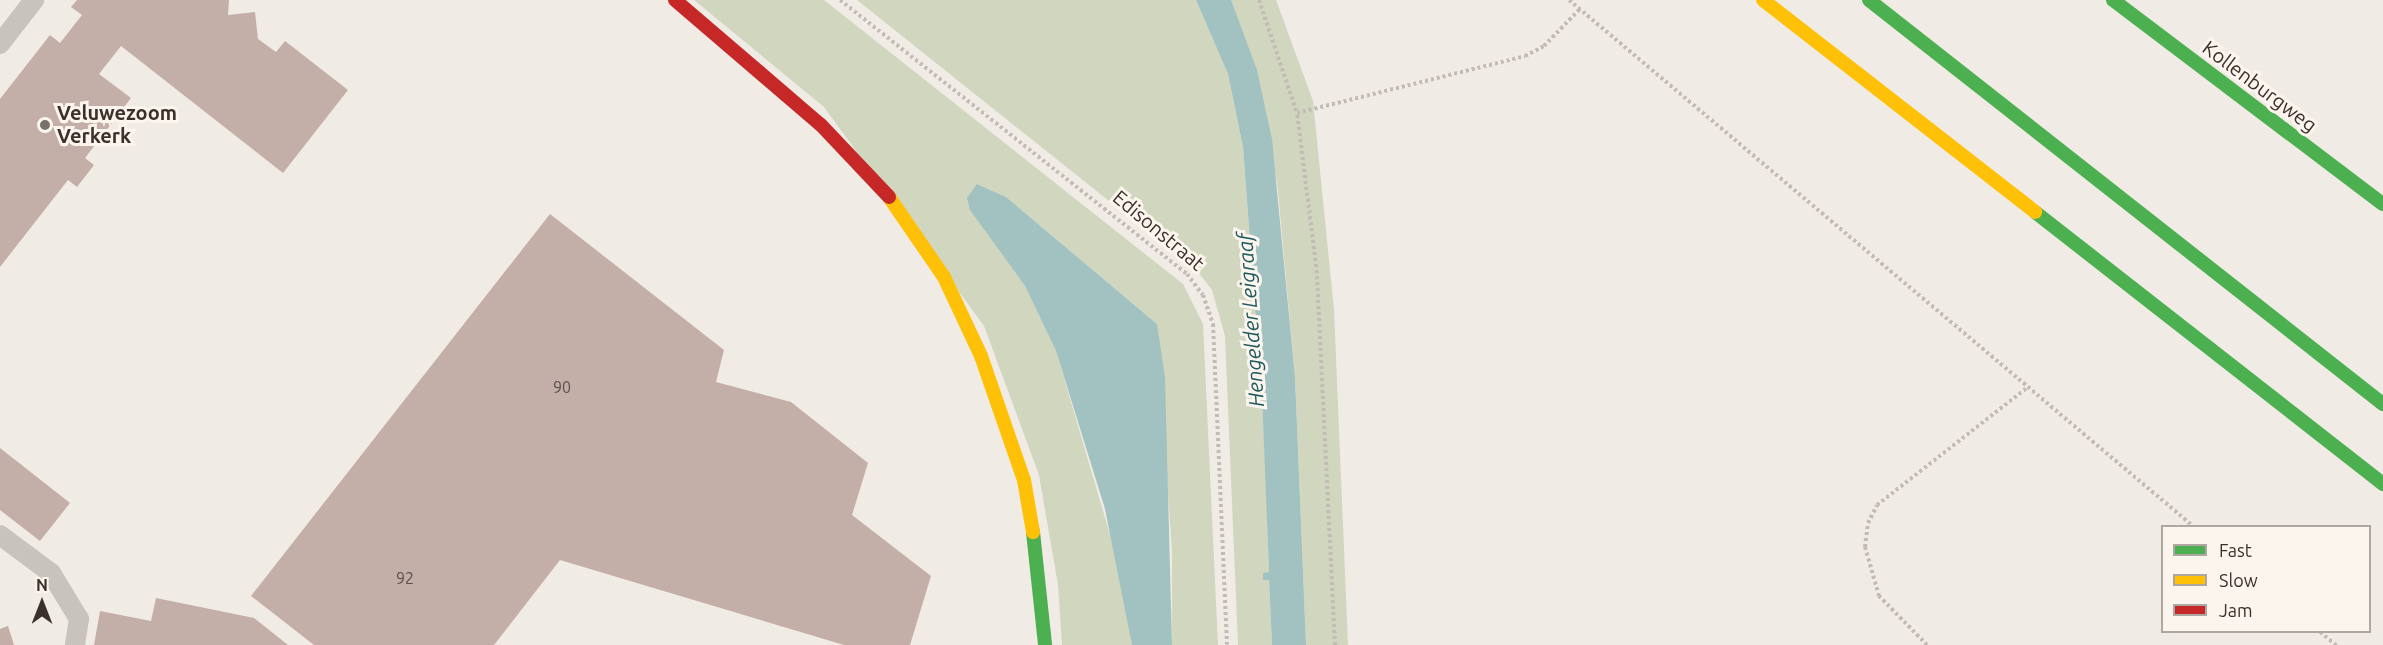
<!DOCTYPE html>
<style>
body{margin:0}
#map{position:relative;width:2383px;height:645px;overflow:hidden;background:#f0ebe5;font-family:Ubuntu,sans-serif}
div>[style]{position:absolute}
.green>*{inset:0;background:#d1d6bf}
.water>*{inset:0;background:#a1c2c1}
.building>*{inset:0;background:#c3afa7}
.path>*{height:4px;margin-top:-2px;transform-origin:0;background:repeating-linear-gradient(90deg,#c2bbb6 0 3px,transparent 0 6px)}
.lane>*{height:20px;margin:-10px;padding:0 10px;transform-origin:10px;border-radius:10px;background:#c9c3be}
.fast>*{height:14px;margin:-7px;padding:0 7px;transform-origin:7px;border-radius:7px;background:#4caf50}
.slow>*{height:14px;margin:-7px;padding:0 7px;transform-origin:7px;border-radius:7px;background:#ffc107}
.jam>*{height:14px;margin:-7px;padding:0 7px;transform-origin:7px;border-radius:7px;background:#c62828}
.dots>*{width:16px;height:16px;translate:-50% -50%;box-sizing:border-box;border:3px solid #fbf5ee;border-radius:50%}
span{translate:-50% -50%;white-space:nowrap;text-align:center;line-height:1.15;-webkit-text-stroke:6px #fbf5ee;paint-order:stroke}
.number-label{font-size:16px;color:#5d504a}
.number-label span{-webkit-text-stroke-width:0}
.street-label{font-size:20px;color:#3b302b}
.poi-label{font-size:20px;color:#3b302b;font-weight:700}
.left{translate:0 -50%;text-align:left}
.water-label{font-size:21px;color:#1f5a5e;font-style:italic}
.legend{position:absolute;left:2161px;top:525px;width:210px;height:108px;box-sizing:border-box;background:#fbf5ee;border:2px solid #aea6a0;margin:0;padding:8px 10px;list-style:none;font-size:18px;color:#3b302b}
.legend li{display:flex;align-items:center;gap:12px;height:30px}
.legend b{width:30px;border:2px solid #aea6a0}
.north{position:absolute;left:12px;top:573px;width:60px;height:60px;-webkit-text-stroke:4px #fbf5ee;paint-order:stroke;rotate:0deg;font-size:16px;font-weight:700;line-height:24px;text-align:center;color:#3b302b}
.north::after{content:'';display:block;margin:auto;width:21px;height:27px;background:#3b302b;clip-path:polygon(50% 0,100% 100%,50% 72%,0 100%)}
</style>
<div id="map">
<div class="green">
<i style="clip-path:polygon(694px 0,824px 0,1183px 284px,1203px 324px,1218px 645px,1172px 645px,1172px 553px,1157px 324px,1006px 197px,977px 184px,986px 232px,1025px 286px,1056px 351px,1121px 572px,1132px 645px,1062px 645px,1058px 585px,1039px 475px,984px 326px,824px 107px)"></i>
<i style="clip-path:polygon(857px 0,1196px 0,1228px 74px,1243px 147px,1261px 388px,1255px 388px,1256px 395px,1262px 396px,1266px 481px,1269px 573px,1263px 573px,1263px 580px,1269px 579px,1272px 645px,1238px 645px,1225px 336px,1212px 290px,1198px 272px)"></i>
<i style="clip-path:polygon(1231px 0,1276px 0,1313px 101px,1334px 310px,1348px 645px,1306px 645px,1295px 377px,1278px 191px,1266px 110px)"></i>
</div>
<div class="water">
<i style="clip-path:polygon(1196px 0,1231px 0,1257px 70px,1272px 139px,1295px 377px,1306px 645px,1272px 645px,1269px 580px,1263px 580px,1263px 573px,1269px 572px,1262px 396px,1256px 396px,1255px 388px,1261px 387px,1243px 147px,1228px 74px)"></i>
<i style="clip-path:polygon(977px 184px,1006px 197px,1157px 324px,1165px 377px,1172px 645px,1132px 645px,1105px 509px,1056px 351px,1025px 286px,970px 210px,967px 198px)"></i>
</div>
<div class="building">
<i style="clip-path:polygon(77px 0,229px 0,228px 15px,255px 12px,258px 39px,276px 52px,285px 41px,348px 90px,283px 173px,121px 46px,99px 74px,131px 98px,85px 158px,94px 165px,77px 187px,68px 180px,0 267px,0 99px,50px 35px,60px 43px,82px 15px,71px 7px)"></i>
<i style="clip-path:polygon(550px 214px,724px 350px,716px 382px,791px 402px,868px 463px,852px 515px,931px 576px,910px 645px,844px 645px,560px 560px,494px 645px,314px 645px,251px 596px)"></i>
<i style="clip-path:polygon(0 448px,70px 503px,40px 541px,0 510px)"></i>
<i style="clip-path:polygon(156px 598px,254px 618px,288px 645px,94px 645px,100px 611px,151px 621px)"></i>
<i style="clip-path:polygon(8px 626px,14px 645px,0 645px,0 629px)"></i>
</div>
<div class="path">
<i style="left:840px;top:0;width:442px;rotate:38.3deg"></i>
<i style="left:1187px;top:274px;width:26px;rotate:53deg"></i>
<i style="left:1203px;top:295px;width:31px;rotate:71deg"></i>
<i style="left:1213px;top:324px;width:321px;rotate:87.5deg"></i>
<i style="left:1259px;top:0;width:119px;rotate:71.4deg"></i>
<i style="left:1569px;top:0;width:816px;rotate:40.13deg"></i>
<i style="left:2320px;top:632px;width:21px;rotate:39deg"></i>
<i style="left:1335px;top:645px;width:372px;rotate:-92.8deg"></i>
<i style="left:1317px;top:273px;width:161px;rotate:-97.1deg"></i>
<i style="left:1297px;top:113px;width:235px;rotate:-14deg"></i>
<i style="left:1525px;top:56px;width:21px;rotate:-28deg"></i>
<i style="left:1544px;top:46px;width:52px;rotate:-45.8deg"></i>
<i style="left:1927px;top:645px;width:69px;rotate:-134.4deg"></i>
<i style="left:1879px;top:596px;width:51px;rotate:-105.9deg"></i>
<i style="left:1865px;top:547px;width:24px;rotate:-83deg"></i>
<i style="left:1868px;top:523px;width:20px;rotate:-63deg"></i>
<i style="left:1877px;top:505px;width:192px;rotate:-38deg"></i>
</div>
<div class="lane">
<i style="left:0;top:44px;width:56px;rotate:-52.3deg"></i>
<i style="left:0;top:535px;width:64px;rotate:36.7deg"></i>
<i style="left:51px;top:573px;width:54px;rotate:58.7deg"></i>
<i style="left:79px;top:619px;width:26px;rotate:99deg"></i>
</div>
<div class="fast">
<i style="left:1869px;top:0;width:654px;rotate:38.17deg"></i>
<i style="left:2113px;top:0;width:338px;rotate:37.1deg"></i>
<i style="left:2035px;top:212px;width:442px;rotate:38deg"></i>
<i style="left:1033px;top:532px;width:114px;rotate:83.9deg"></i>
</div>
<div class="slow">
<i style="left:1763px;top:0;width:345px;rotate:37.9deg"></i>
<i style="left:889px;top:197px;width:97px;rotate:55.5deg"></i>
<i style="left:944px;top:277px;width:87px;rotate:64.9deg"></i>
<i style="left:981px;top:356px;width:131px;rotate:70.9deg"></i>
<i style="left:1024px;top:480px;width:53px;rotate:80.2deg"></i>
</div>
<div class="jam">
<i style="left:675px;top:0;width:192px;rotate:40.6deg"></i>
<i style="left:821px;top:125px;width:99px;rotate:46.6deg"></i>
</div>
<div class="dots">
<i style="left:45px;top:125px;background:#7a716c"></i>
</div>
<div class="number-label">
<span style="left:562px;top:387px">90</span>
<span style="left:405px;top:578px">92</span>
</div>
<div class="street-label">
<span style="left:2260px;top:86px;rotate:37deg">Kollenburgweg</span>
<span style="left:1159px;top:230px;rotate:40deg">Edisonstraat</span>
</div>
<div class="poi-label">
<span class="left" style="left:57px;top:124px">Veluwezoom<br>Verkerk</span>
</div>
<div class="water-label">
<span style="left:1250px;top:320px;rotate:-94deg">Hengelder Leigraaf</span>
</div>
<ul class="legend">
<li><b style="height:8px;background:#4caf50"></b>Fast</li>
<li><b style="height:8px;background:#ffc107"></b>Slow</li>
<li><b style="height:8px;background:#c62828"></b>Jam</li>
</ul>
<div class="north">N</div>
</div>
